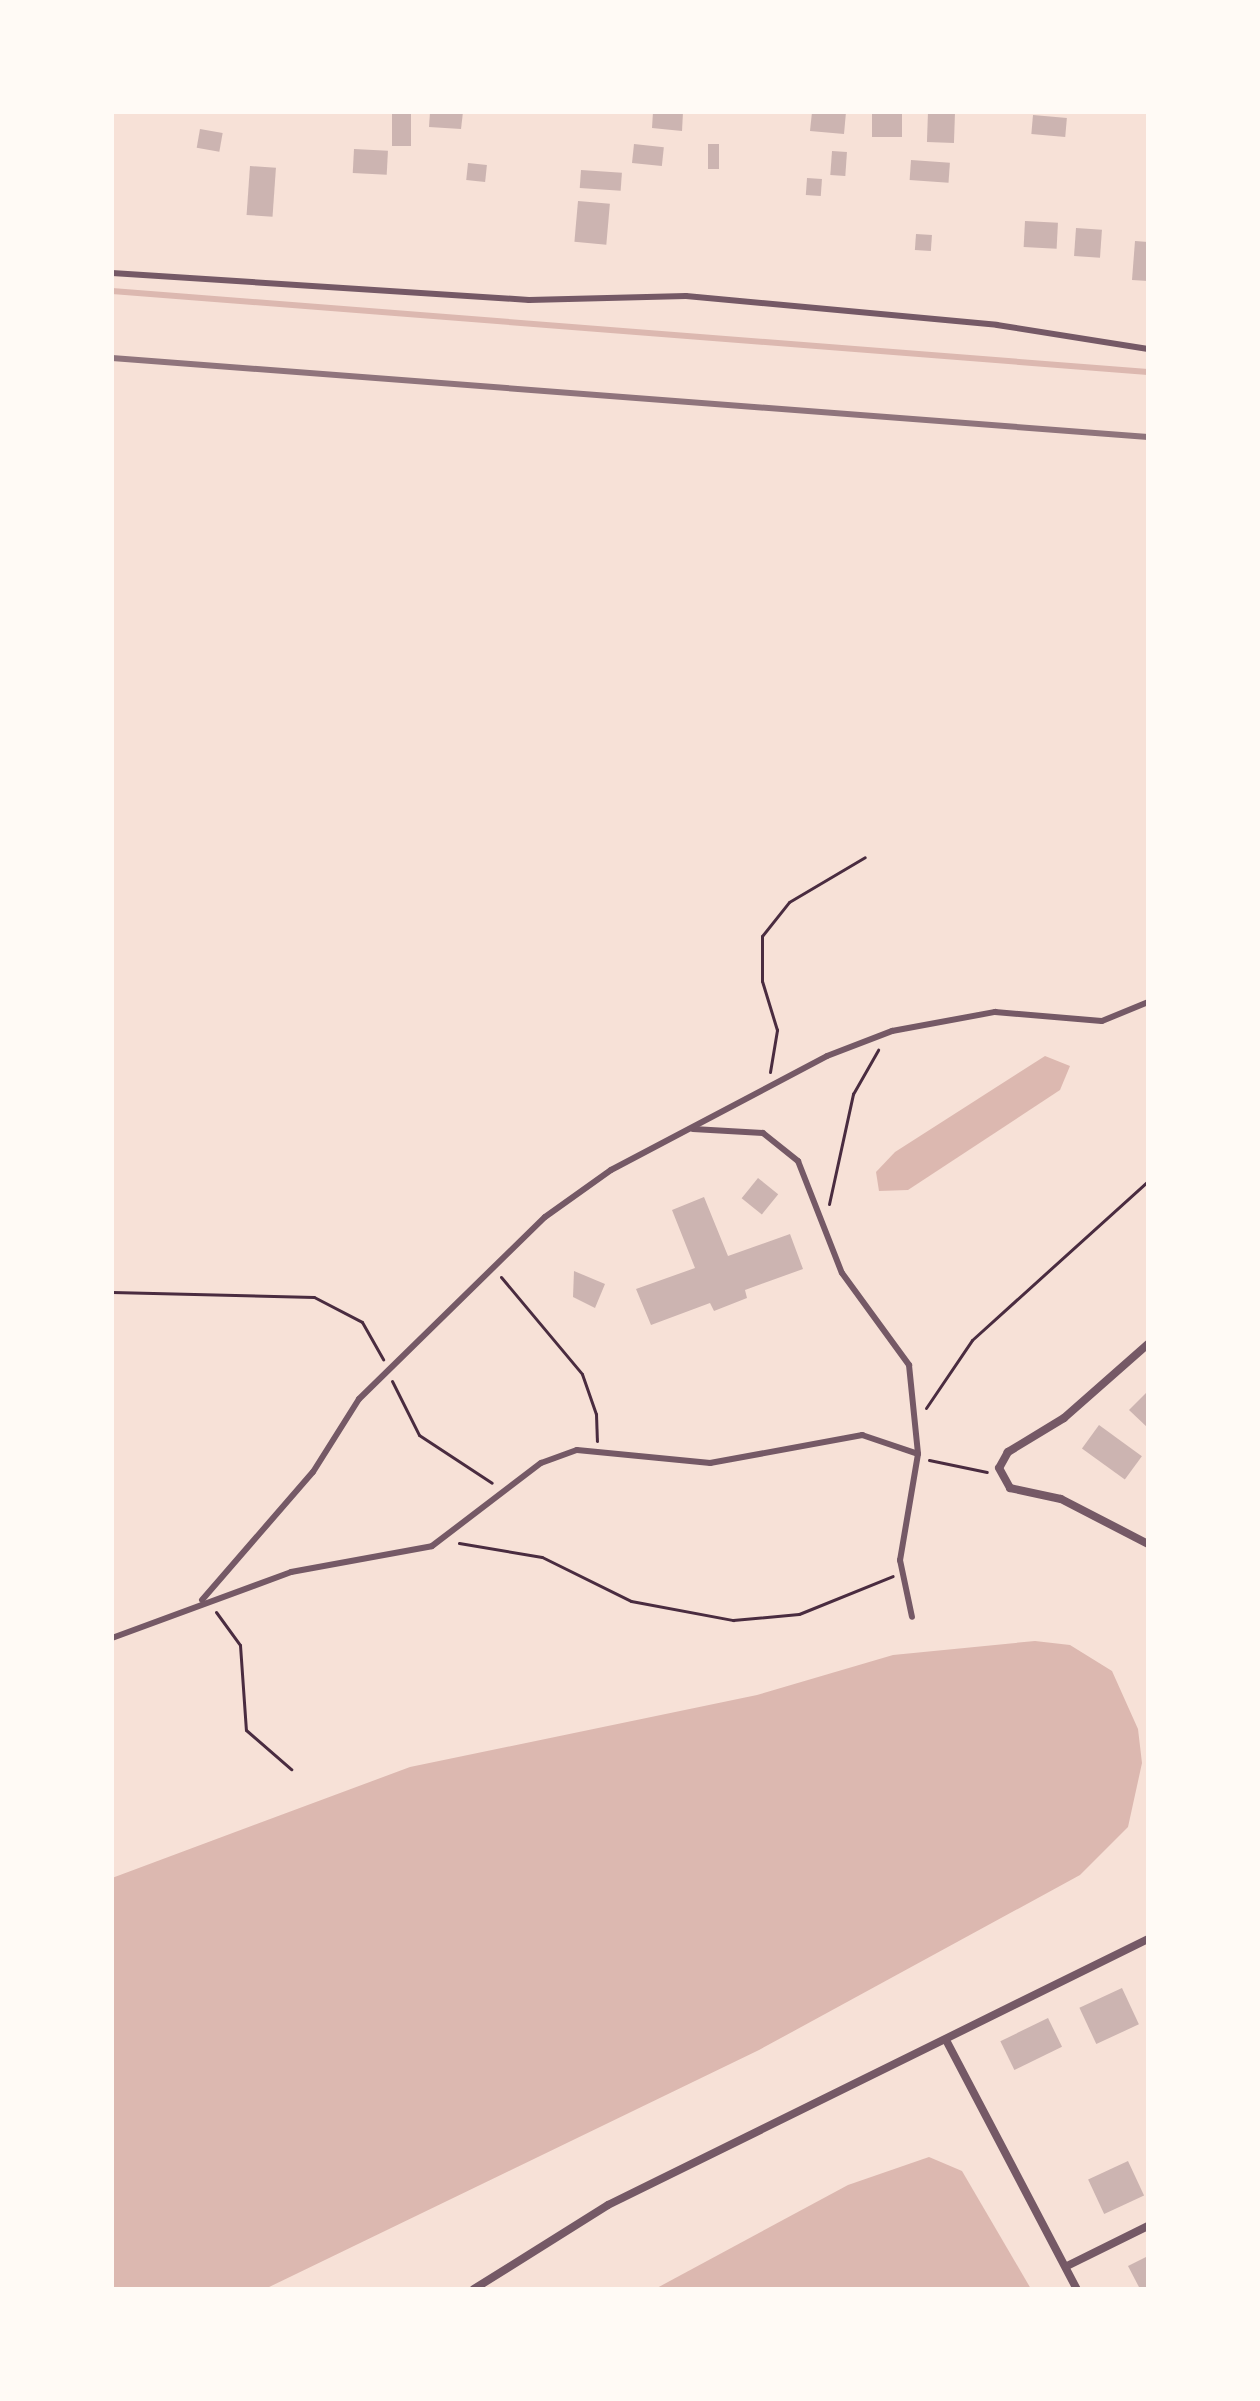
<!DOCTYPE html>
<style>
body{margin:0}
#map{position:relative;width:1260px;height:2401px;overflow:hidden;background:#f7e1d7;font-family:Literata,serif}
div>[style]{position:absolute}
.water>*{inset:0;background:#dcb8b0}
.stream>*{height:6px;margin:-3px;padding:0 3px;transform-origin:3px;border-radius:3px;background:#dcb8b0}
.building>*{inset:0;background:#ccb4b1;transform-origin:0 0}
.path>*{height:3px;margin:-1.5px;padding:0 1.5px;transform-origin:1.5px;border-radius:1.5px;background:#4a2c40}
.service>*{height:6px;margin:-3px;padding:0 3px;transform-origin:3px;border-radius:3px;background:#755966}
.minor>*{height:8px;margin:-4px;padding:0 4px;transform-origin:4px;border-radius:4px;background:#755966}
.rail>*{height:6px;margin:-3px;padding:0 3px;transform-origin:3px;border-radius:3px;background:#8f747c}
span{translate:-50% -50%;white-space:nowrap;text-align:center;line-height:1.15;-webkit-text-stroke:8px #fffaf5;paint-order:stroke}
.frame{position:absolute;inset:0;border:114px solid #fffaf5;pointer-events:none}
</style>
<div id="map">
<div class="water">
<i style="clip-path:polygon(1045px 1056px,1070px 1066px,1060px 1090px,908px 1190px,879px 1191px,876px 1172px,895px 1152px)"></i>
<i style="clip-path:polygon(1035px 1641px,1070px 1645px,1112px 1671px,1138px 1729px,1142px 1763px,1128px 1827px,1080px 1875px,759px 2050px,265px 2289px,112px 2289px,112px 1878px,410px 1767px,757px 1695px,893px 1655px)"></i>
<i style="clip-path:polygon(929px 2157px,962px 2171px,1031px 2289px,655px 2289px,848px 2185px)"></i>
</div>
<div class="stream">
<i style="left:112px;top:291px;width:1039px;rotate:4.47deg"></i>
</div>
<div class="building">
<i style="left:392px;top:112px;width:19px;height:34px"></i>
<i style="clip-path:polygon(430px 112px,463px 112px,461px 129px,429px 127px)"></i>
<i style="clip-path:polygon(653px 112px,683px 112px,682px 131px,652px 128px)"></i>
<i style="clip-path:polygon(812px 112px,846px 112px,844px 134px,810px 131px)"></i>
<i style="left:872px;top:112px;width:30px;height:25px"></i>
<i style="left:928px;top:112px;width:27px;height:30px;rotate:2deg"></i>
<i style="left:1033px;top:115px;width:34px;height:19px;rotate:5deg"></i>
<i style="left:200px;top:129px;width:23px;height:19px;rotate:10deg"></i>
<i style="left:634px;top:144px;width:30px;height:19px;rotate:6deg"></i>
<i style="left:708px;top:144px;width:11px;height:25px"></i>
<i style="left:354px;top:149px;width:34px;height:24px;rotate:3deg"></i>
<i style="left:832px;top:151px;width:15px;height:24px;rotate:4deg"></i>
<i style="left:911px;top:160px;width:39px;height:20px;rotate:4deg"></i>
<i style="left:468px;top:163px;width:19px;height:17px;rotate:6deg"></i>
<i style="left:250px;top:166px;width:26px;height:49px;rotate:4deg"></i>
<i style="left:581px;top:170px;width:41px;height:18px;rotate:4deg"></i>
<i style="left:807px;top:178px;width:15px;height:17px;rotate:4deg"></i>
<i style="left:578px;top:201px;width:32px;height:41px;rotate:5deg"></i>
<i style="left:1025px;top:221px;width:33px;height:26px;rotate:3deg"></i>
<i style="left:1076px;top:228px;width:26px;height:28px;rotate:4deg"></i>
<i style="left:916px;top:234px;width:16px;height:16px;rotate:4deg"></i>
<i style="clip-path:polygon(1135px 241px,1148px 242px,1148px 281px,1132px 280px)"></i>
<i style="left:758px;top:1178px;width:26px;height:26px;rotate:39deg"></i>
<i style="clip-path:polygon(704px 1197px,728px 1256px,790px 1234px,803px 1269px,745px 1290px,747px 1298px,714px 1311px,710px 1303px,651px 1325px,636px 1289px,695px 1268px,672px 1210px)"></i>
<i style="clip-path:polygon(574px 1271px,605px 1284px,595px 1308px,573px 1297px)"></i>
<i style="clip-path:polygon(1148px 1391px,1148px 1428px,1129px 1410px)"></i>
<i style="left:1099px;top:1425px;width:53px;height:29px;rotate:36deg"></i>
<i style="left:1122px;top:1988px;width:40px;height:47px;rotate:65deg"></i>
<i style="left:1048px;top:2018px;width:32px;height:53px;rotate:64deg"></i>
<i style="left:1128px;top:2161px;width:38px;height:44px;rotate:65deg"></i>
<i style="clip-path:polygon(1148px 2256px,1148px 2289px,1140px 2289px,1128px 2266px)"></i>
</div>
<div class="path">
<i style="left:770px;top:1072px;width:43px;rotate:-80.5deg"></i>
<i style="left:777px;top:1030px;width:51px;rotate:-107deg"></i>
<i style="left:762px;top:981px;width:45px;rotate:-90deg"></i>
<i style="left:762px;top:936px;width:43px;rotate:-51.5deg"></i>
<i style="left:789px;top:902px;width:88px;rotate:-30.6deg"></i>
<i style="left:829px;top:1204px;width:113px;rotate:-77.7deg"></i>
<i style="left:853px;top:1094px;width:51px;rotate:-60.4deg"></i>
<i style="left:501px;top:1277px;width:126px;rotate:50.1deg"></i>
<i style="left:582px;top:1374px;width:42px;rotate:70.7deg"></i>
<i style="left:596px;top:1414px;width:27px;rotate:88deg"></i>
<i style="left:112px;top:1292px;width:202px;rotate:1.4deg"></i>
<i style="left:314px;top:1297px;width:54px;rotate:27.5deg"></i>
<i style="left:362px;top:1322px;width:43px;rotate:60.4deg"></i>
<i style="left:392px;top:1381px;width:60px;rotate:63.4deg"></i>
<i style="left:419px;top:1435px;width:87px;rotate:33.3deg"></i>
<i style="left:926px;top:1408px;width:82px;rotate:-55.9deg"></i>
<i style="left:972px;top:1340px;width:237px;rotate:-42.1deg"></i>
<i style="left:929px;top:1460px;width:59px;rotate:11.7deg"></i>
<i style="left:459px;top:1543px;width:84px;rotate:9.6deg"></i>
<i style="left:542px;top:1557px;width:99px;rotate:26.3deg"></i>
<i style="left:631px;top:1601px;width:104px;rotate:10.6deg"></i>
<i style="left:733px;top:1620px;width:66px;rotate:-5.2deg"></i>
<i style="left:799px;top:1614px;width:101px;rotate:-22deg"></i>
<i style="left:216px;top:1612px;width:41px;rotate:54deg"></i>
<i style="left:240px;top:1645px;width:85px;rotate:86deg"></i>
<i style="left:246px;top:1730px;width:60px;rotate:40.9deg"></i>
</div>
<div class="service">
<i style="left:112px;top:273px;width:418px;rotate:3.7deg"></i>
<i style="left:529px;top:300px;width:157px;rotate:-1.5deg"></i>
<i style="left:686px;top:296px;width:312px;rotate:5.3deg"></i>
<i style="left:997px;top:325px;width:153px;rotate:9deg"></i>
<i style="left:693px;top:1129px;width:70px;rotate:3.3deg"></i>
<i style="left:763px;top:1133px;width:45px;rotate:38.7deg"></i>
<i style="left:798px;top:1161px;width:120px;rotate:68.6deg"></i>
<i style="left:842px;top:1273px;width:114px;rotate:53.9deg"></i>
<i style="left:909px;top:1365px;width:89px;rotate:84.2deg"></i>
<i style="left:918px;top:1454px;width:108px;rotate:99.6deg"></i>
<i style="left:900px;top:1560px;width:58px;rotate:78.1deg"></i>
<i style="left:202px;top:1600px;width:169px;rotate:-49.1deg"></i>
<i style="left:313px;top:1472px;width:86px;rotate:-57.8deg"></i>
<i style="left:359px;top:1399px;width:260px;rotate:-44.4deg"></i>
<i style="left:545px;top:1217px;width:81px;rotate:-35.5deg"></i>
<i style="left:611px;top:1170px;width:244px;rotate:-27.8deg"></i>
<i style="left:827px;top:1056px;width:70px;rotate:-21deg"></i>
<i style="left:892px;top:1031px;width:105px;rotate:-10.5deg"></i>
<i style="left:995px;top:1012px;width:107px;rotate:4.8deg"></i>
<i style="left:1102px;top:1021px;width:50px;rotate:-22.4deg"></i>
<i style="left:112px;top:1638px;width:191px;rotate:-20.2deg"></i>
<i style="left:291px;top:1572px;width:143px;rotate:-10.4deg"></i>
<i style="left:432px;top:1546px;width:137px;rotate:-37.3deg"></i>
<i style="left:541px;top:1463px;width:38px;rotate:-20deg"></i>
<i style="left:577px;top:1450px;width:134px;rotate:5.6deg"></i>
<i style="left:710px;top:1463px;width:155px;rotate:-10.4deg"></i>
<i style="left:862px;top:1435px;width:59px;rotate:18.7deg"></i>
</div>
<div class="minor">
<i style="left:1148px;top:1344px;width:112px;rotate:138.6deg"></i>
<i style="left:1064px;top:1418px;width:66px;rotate:148.7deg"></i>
<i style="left:1008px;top:1452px;width:18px;rotate:119deg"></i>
<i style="left:999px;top:1468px;width:23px;rotate:61deg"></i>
<i style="left:1010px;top:1488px;width:52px;rotate:12.2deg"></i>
<i style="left:1061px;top:1499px;width:98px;rotate:27.3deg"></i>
<i style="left:946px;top:2040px;width:281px;rotate:62.3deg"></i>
<i style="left:1067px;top:2266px;width:90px;rotate:-26.3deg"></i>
<i style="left:474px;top:2289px;width:158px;rotate:-32.1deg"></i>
<i style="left:608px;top:2205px;width:602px;rotate:-26.22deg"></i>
</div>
<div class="rail">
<i style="left:112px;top:358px;width:1039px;rotate:4.36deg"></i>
</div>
<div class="frame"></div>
</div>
